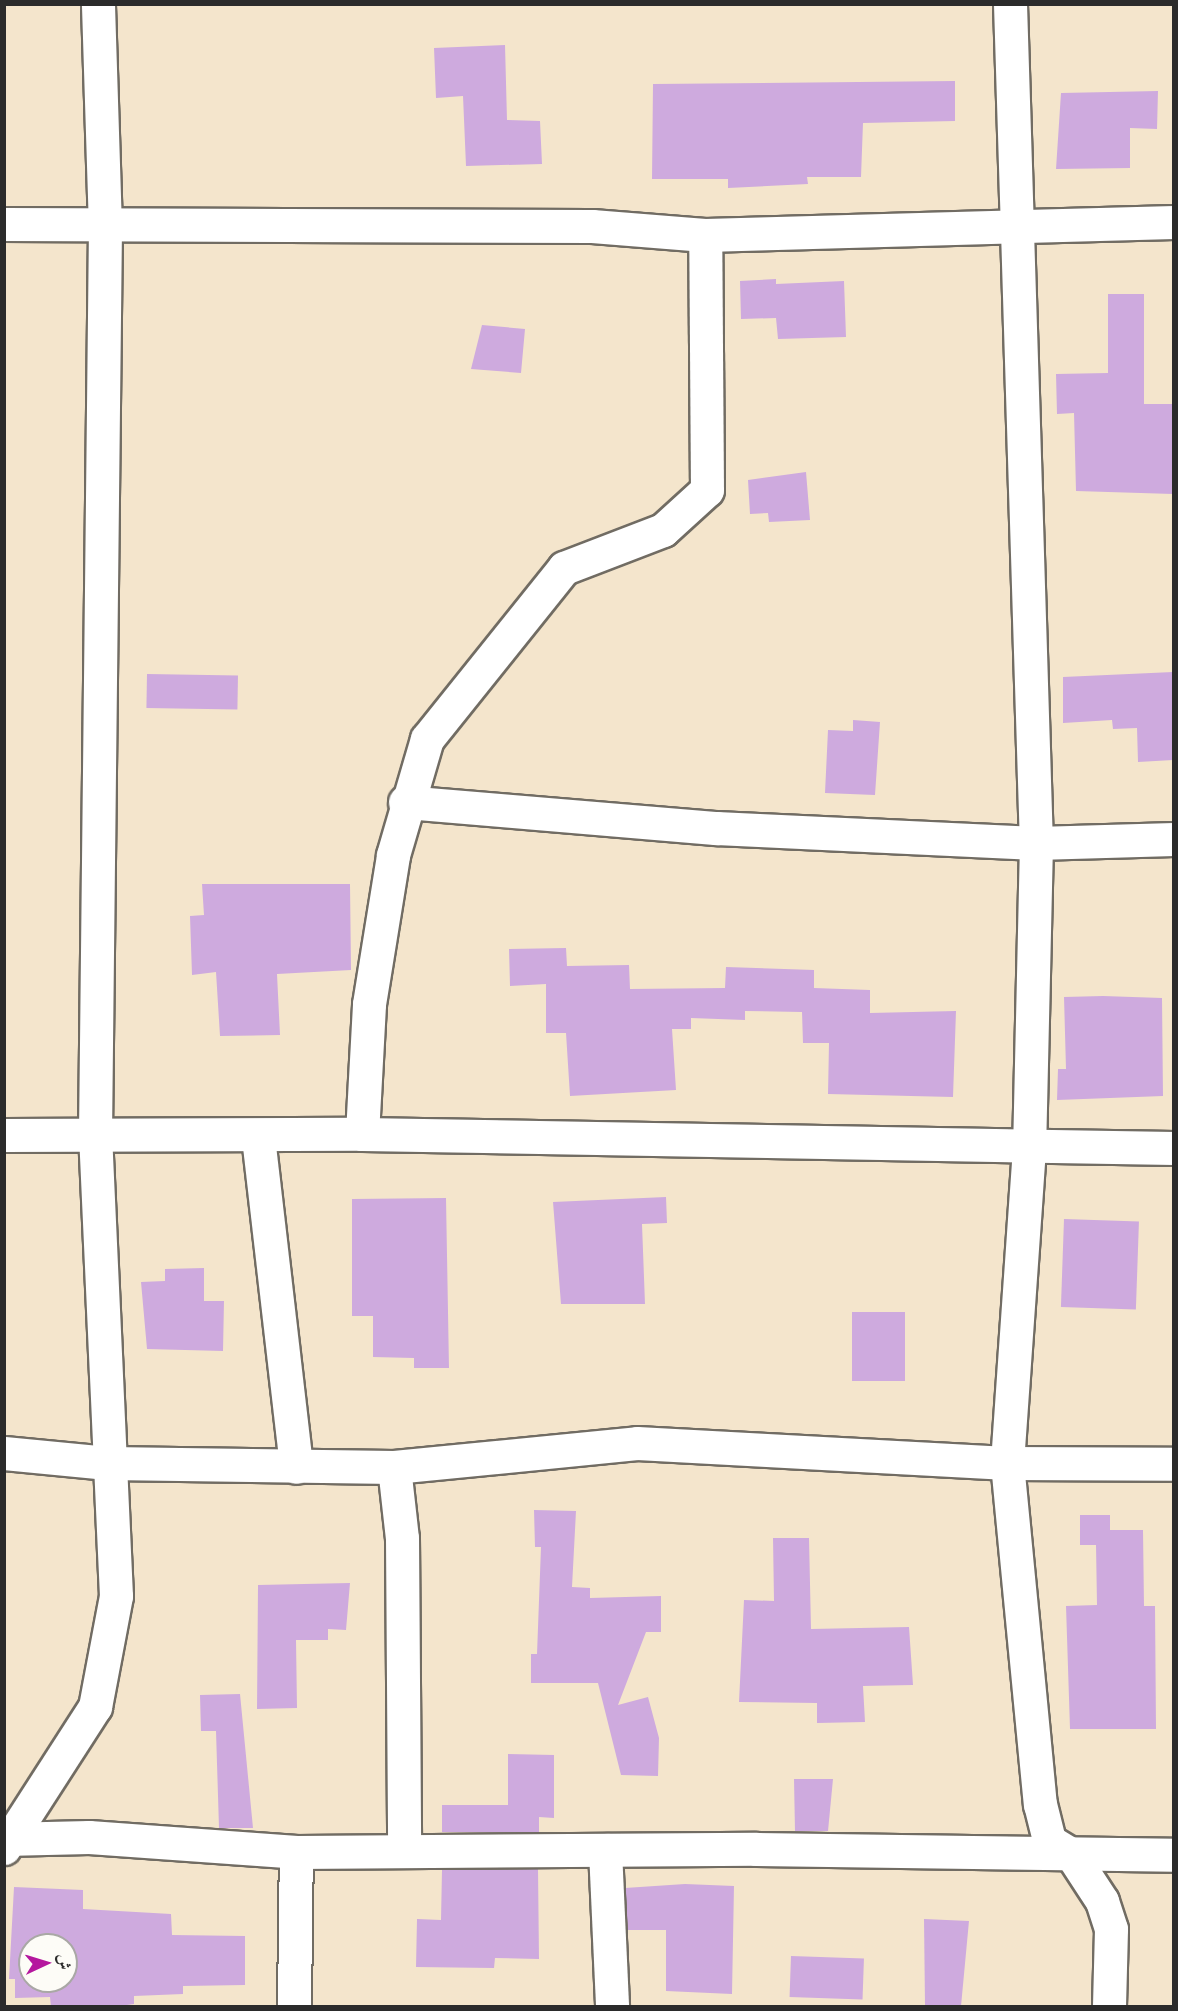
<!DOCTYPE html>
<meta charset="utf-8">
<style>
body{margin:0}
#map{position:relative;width:1178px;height:2011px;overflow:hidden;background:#f4e5cc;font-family:"EB Garamond",Amiri,serif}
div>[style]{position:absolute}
.building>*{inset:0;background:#ceaade;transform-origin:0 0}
.roads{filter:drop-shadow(2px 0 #716c63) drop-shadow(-2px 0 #716c63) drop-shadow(0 2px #716c63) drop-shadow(0 -2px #716c63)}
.minor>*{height:33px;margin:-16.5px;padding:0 16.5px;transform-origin:16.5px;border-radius:16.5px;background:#fff}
span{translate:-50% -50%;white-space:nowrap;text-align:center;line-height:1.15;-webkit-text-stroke:4.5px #fdfcf7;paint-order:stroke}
.frame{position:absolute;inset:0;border:6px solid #2b2b2b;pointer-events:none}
.north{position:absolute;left:18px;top:1933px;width:60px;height:60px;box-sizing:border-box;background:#fdfcf7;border:2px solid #a9a8a5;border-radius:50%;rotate:86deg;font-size:16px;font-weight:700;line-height:24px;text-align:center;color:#2b2b2b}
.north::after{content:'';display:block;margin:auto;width:21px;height:27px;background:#b5179e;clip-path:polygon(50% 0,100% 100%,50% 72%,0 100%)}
</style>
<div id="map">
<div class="building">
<i style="clip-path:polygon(505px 45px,507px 120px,540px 121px,542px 164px,466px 166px,463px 96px,436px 98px,434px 48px)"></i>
<i style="clip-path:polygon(955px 81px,955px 121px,863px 123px,861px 177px,807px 177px,808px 184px,728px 188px,728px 179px,652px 179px,653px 84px)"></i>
<i style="clip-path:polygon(1158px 91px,1157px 129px,1130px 128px,1130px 168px,1056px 169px,1061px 93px)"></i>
<i style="clip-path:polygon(776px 279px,776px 284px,844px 281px,846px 337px,778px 339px,776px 318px,741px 319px,740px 281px)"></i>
<i style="clip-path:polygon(1108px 294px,1144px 294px,1144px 404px,1173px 404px,1173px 494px,1076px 491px,1074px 413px,1057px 414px,1056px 374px,1108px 373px)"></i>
<i style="clip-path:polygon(482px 325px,525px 329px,521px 373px,471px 369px)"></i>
<i style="clip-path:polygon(806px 472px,810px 520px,769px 522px,768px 513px,750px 514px,748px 480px)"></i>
<i style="clip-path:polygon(1173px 672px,1173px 760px,1138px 762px,1137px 728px,1113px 729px,1112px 720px,1063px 723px,1063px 677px)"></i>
<i style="left:147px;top:674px;width:91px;height:34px;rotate:1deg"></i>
<i style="clip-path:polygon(853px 720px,880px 722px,875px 795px,825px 793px,828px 730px,853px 731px)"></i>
<i style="clip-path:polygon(202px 884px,350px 884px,351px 970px,277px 974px,280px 1035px,220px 1036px,216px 972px,192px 975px,190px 916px,204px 915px)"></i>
<i style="clip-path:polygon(566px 948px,567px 966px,629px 965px,630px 989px,725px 988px,726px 967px,814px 970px,814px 988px,870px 990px,870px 1013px,956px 1011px,953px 1097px,828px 1094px,829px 1043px,803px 1043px,802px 1012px,745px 1011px,745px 1020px,691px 1018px,691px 1029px,672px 1029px,676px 1090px,570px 1096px,566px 1033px,546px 1033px,546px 984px,510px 986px,509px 949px)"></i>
<i style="clip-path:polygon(1103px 996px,1162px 998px,1163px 1096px,1057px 1100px,1058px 1069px,1066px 1069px,1064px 997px)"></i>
<i style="clip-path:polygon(666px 1197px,667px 1223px,642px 1224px,645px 1304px,561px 1304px,553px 1202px)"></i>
<i style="clip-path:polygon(446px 1198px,449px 1368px,414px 1368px,414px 1358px,373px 1357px,373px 1316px,352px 1316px,352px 1199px)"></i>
<i style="left:1064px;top:1219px;width:75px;height:88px;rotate:2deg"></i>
<i style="clip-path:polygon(204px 1268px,204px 1301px,224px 1301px,223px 1351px,147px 1349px,141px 1282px,165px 1281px,165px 1269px)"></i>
<i style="left:852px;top:1312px;width:53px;height:69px"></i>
<i style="clip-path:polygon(534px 1510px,576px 1511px,572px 1587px,590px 1588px,590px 1598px,661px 1596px,661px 1632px,646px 1632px,618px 1705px,648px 1697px,659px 1738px,658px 1776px,621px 1775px,598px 1683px,531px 1683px,531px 1654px,537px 1654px,541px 1547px,535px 1547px)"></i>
<i style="clip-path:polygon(1080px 1515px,1110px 1515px,1110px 1530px,1143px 1530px,1144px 1606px,1155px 1606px,1156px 1729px,1070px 1729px,1066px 1606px,1097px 1605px,1096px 1545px,1080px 1545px)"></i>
<i style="clip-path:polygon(773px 1538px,809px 1538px,811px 1629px,909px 1627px,913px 1685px,863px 1686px,865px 1722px,817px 1723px,817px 1703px,739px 1702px,744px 1600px,774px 1601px)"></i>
<i style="clip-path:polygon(350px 1583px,346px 1630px,328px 1629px,328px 1640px,296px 1640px,297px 1708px,257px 1709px,258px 1585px)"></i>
<i style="clip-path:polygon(240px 1694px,253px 1828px,219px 1828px,216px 1731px,201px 1731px,200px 1695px)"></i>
<i style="clip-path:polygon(508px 1754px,554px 1755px,554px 1818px,539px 1817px,539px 1832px,442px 1832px,442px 1805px,508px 1805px)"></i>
<i style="clip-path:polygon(794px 1779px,833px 1779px,828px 1831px,795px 1831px)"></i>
<i style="clip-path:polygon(538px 1869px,539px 1959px,495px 1958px,494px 1968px,416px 1967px,417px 1919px,441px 1920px,442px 1870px)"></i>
<i style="clip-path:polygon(685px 1884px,734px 1886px,732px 1994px,666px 1991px,666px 1930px,627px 1930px,625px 1888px)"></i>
<i style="clip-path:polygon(evenodd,14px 1887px,83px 1890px,83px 1909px,171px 1914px,172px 1935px,245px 1936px,245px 1985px,183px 1986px,183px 1994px,134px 1996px,134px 2004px,113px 2007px,51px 2007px,50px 1997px,15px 1998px,15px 1979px,9px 1979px,14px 1887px,30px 1945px,66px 1945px,66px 1981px,30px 1981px,30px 1945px)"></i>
<i style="clip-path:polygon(924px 1919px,969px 1921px,961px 2006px,925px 2005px)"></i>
<i style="left:791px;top:1956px;width:73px;height:41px;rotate:2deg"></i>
</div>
<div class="roads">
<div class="minor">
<i style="left:1010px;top:4px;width:839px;rotate:88.23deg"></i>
<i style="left:1036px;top:843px;width:305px;rotate:91.3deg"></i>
<i style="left:1029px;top:1148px;width:316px;rotate:94deg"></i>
<i style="left:1007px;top:1463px;width:343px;rotate:84.5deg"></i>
<i style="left:1040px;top:1804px;width:38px;rotate:76deg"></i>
<i style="left:1049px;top:1841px;width:27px;rotate:31deg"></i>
<i style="left:1072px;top:1855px;width:55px;rotate:56.9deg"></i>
<i style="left:1102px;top:1901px;width:29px;rotate:72deg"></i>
<i style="left:1111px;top:1929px;width:77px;rotate:91.5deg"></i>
<i style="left:4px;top:224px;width:588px;rotate:0.19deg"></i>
<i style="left:592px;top:226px;width:113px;rotate:4.6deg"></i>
<i style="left:705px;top:235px;width:469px;rotate:-1.6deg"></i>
<i style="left:405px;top:802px;width:312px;rotate:4.8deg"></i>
<i style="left:716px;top:828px;width:320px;rotate:2.7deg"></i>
<i style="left:1036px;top:843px;width:138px;rotate:-1.7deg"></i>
<i style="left:362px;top:1134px;width:812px;rotate:0.99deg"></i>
<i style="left:4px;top:1135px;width:358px;rotate:-0.2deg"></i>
<i style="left:362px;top:1134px;width:130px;rotate:-86.9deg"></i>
<i style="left:369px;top:1004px;width:151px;rotate:-80.8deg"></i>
<i style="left:393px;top:855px;width:121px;rotate:-73.7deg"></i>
<i style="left:427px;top:739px;width:219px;rotate:-51.3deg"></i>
<i style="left:564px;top:568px;width:106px;rotate:-21deg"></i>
<i style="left:663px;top:530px;width:59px;rotate:-42.3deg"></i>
<i style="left:707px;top:490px;width:255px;rotate:-90.4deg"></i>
<i style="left:258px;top:1137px;width:332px;rotate:83.4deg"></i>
<i style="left:4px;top:1453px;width:104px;rotate:5.5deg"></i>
<i style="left:108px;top:1463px;width:286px;rotate:0.8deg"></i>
<i style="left:394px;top:1467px;width:244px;rotate:-5.6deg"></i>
<i style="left:637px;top:1443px;width:371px;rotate:3.1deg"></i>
<i style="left:1007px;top:1463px;width:167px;rotate:0.3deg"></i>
<i style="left:394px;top:1467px;width:71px;rotate:83.6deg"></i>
<i style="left:402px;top:1538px;width:313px;rotate:89.6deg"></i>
<i style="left:4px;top:1839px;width:85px;rotate:-1.3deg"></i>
<i style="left:89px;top:1837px;width:208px;rotate:4.1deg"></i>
<i style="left:296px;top:1852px;width:460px;rotate:-0.4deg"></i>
<i style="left:756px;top:1849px;width:418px;rotate:0.8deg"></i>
<i style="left:4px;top:1848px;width:168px;rotate:-57.2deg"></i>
<i style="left:95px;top:1707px;width:113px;rotate:-79.3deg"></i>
<i style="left:116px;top:1596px;width:461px;rotate:-92.6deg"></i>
<i style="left:95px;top:1135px;width:907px;rotate:-89.37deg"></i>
<i style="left:105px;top:228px;width:224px;rotate:-91.8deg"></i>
<i style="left:605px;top:1850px;width:156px;rotate:87.4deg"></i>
<i style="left:294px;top:2006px;width:154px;rotate:-89.3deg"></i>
</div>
</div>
<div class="frame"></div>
<div class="north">ش</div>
</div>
